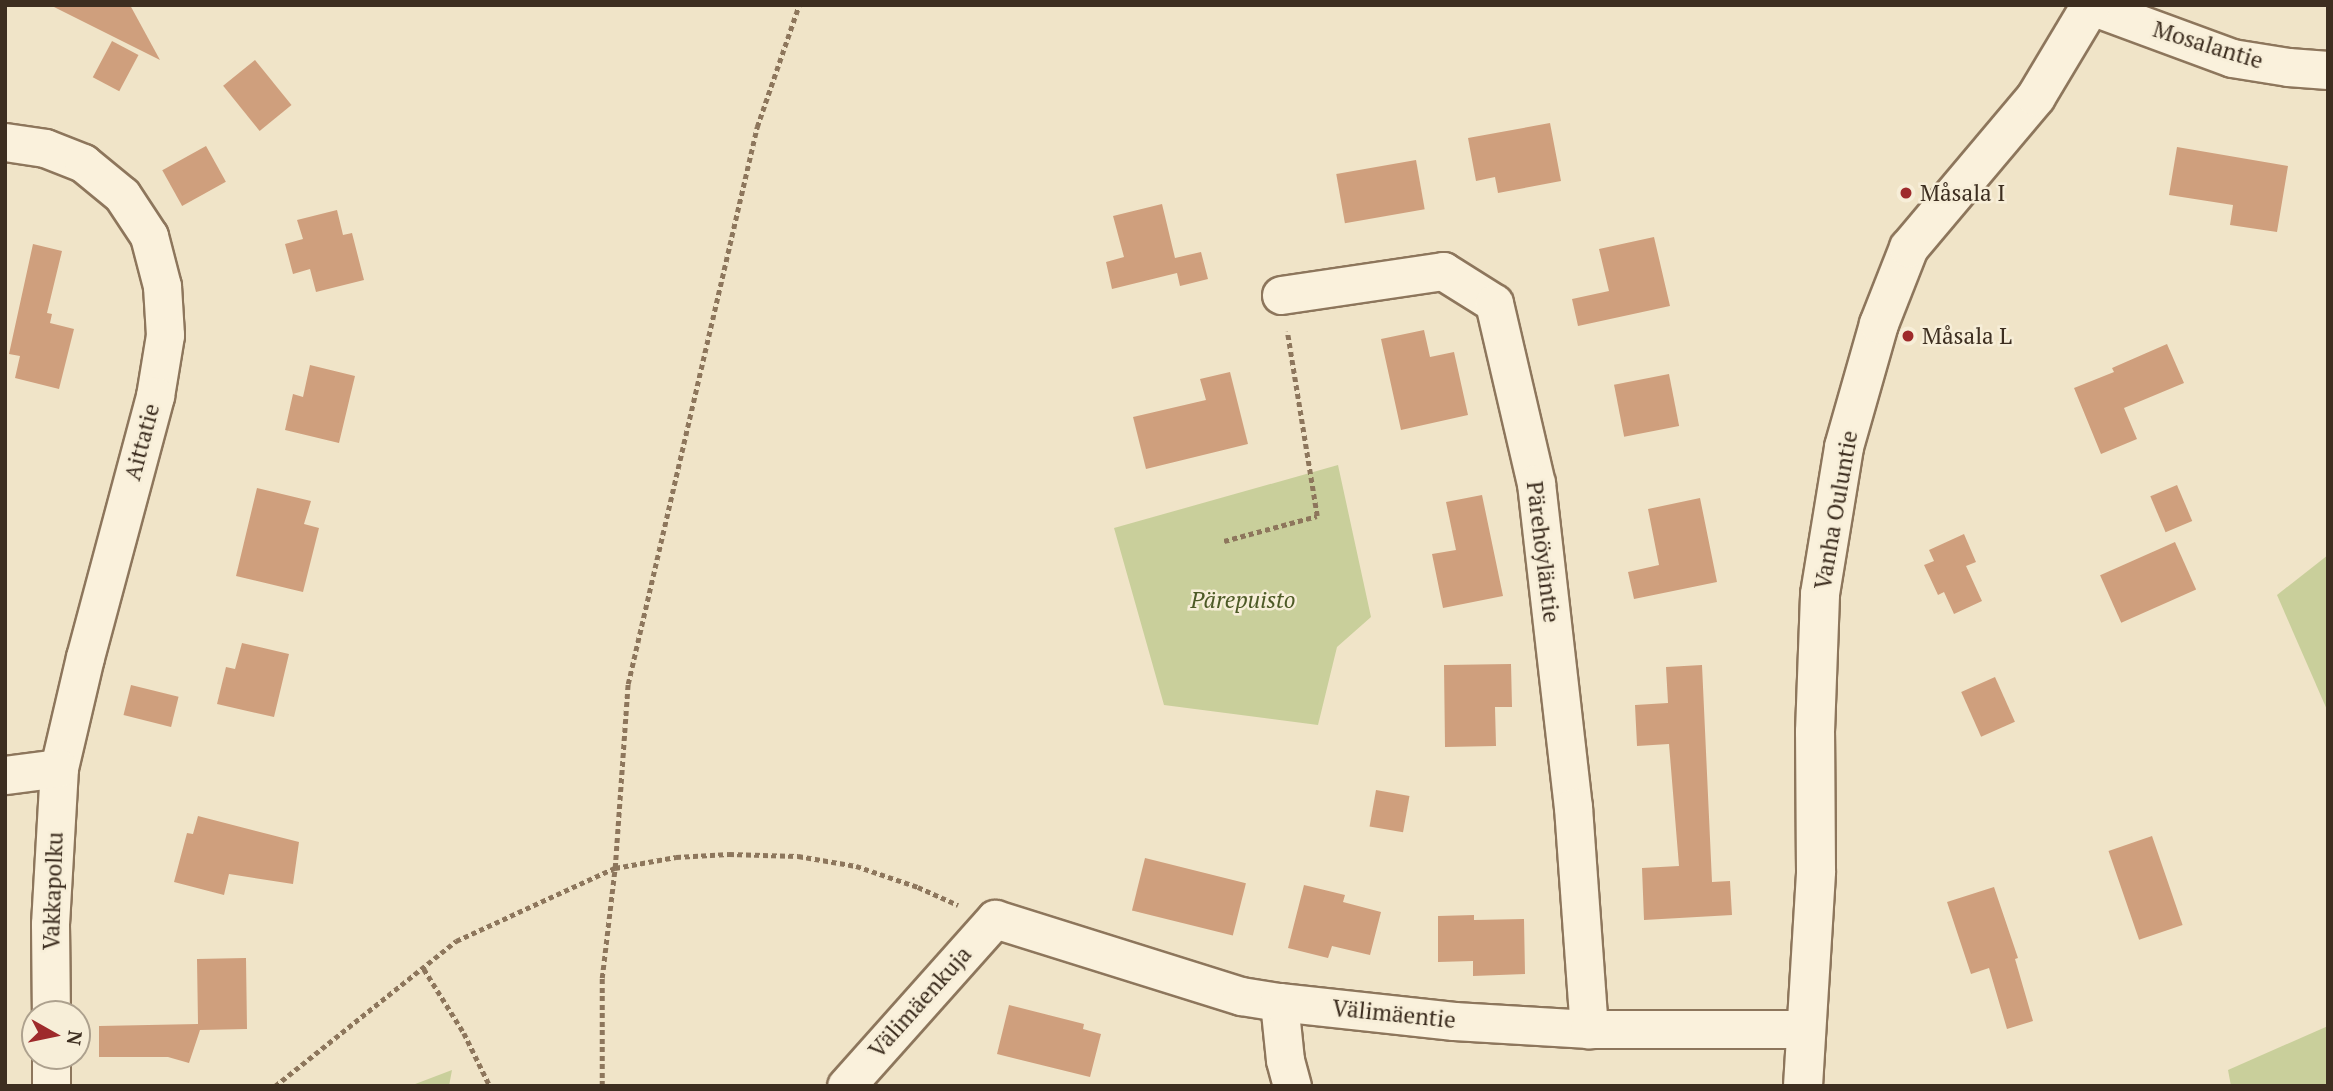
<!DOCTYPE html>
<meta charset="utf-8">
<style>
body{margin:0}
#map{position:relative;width:2333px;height:1091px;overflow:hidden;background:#f0e4c8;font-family:"PT Serif",serif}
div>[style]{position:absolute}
.green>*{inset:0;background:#c9cf9b}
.building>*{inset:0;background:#cf9f7d;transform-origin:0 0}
.path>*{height:4.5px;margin-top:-2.25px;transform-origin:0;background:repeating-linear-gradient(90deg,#8d765c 0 5px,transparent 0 8.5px)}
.roads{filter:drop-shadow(2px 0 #8d765c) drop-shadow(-2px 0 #8d765c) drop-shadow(0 2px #8d765c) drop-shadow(0 -2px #8d765c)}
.street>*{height:37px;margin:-18.5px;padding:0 18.5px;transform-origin:18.5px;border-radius:18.5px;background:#faf1dc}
.secondary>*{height:38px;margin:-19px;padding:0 19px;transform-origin:19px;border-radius:19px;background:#faf1dc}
.dots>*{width:19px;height:19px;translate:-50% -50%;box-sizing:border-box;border:4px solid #f7eed8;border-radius:50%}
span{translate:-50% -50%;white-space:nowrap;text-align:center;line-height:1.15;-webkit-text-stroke:5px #f7eed8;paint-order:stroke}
.street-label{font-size:23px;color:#3d2e20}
.poi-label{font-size:23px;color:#3d2e20}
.left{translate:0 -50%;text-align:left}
.park-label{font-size:23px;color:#4d5a26;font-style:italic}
.frame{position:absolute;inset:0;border:7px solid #3d2e20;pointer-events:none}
.north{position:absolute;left:21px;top:1000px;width:70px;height:70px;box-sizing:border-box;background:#f7eed8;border:2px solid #ada18e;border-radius:50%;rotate:99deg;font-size:19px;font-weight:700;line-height:28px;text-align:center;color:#3d2e20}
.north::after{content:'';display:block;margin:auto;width:24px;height:32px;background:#9e2a2b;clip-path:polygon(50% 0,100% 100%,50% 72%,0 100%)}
</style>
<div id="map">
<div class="green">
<i style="clip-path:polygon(1338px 465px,1371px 617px,1337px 647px,1318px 725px,1164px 705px,1114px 528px)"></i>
<i style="clip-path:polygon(2328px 555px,2328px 712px,2277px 595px)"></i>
<i style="clip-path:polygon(2328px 1026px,2328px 1086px,2231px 1086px,2228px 1070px)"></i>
<i style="clip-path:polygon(452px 1070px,449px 1086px,410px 1086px)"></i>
</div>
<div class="building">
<i style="clip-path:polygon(50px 5px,130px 5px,160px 60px)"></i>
<i style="left:112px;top:41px;width:30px;height:41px;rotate:28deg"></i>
<i style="left:255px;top:60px;width:58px;height:41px;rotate:51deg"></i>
<i style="clip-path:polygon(1550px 123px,1561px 181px,1498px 193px,1495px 177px,1476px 181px,1468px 138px)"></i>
<i style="left:206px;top:146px;width:41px;height:50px;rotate:61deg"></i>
<i style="clip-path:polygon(2177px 147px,2288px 166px,2277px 232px,2230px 225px,2233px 205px,2169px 195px)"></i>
<i style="left:1416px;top:160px;width:50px;height:81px;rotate:80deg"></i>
<i style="clip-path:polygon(1162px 204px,1175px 258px,1201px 252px,1208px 279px,1180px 286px,1177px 273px,1112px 289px,1106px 262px,1124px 257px,1113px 216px)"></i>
<i style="clip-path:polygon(337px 210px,343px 235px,352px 233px,364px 280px,316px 292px,310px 269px,293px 274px,285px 244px,303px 239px,297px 220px)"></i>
<i style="clip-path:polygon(1654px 237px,1670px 306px,1578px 326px,1572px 299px,1609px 291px,1599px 249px)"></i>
<i style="clip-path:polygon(33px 244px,62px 251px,47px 313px,52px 314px,50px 323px,74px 329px,59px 389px,15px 378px,20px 356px,9px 354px)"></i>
<i style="clip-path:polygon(1424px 330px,1430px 357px,1454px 352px,1468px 415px,1401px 430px,1381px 339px)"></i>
<i style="clip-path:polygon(2167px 344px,2184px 383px,2124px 408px,2137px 439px,2101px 454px,2074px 388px,2114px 372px,2112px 368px)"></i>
<i style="clip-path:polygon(310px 365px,355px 376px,339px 443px,285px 430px,293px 394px,303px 397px)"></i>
<i style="clip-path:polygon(1230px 372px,1248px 444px,1146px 469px,1133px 417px,1206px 400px,1200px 379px)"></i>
<i style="left:1669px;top:374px;width:53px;height:56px;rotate:79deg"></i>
<i style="left:2177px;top:485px;width:39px;height:29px;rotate:67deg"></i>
<i style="clip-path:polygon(257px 488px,311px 501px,304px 524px,319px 528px,303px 592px,236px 576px)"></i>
<i style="clip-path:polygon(1482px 495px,1503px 596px,1443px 608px,1432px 554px,1456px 550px,1446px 502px)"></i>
<i style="clip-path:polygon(1700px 498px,1717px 582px,1634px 599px,1628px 572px,1659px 565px,1648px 509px)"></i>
<i style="clip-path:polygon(1964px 534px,1976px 562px,1966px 566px,1982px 601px,1954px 614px,1944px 592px,1938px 595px,1924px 565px,1934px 561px,1929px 550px)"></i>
<i style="left:2175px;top:542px;width:52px;height:82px;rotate:66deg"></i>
<i style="clip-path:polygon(242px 643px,289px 654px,274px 717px,217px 704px,226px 667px,235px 669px)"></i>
<i style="clip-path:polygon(1511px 664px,1512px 707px,1495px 707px,1496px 746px,1445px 747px,1444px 665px)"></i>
<i style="clip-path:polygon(1702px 665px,1712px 882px,1730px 881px,1732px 915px,1644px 920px,1642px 868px,1679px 866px,1669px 744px,1637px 746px,1635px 705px,1668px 703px,1666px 667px)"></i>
<i style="left:1995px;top:677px;width:49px;height:37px;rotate:66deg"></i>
<i style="left:131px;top:685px;width:49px;height:31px;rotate:14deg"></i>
<i style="left:1376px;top:790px;width:34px;height:37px;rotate:10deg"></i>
<i style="clip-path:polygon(198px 816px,299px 842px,293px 884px,229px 874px,224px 895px,174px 882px,187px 833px,193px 834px)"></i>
<i style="left:2152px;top:836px;width:94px;height:46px;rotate:71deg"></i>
<i style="left:1145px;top:858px;width:104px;height:54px;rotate:14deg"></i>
<i style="clip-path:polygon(1304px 885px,1345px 895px,1343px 902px,1381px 912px,1370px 955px,1332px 946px,1328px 958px,1288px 948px)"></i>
<i style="clip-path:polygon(1994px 887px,2018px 958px,2015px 959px,2033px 1021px,2007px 1029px,1989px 968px,1971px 974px,1947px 902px)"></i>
<i style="clip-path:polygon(1474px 915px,1474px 920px,1524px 919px,1525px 974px,1473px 976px,1473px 961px,1438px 962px,1438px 916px)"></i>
<i style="clip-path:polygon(246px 958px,247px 1029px,200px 1030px,189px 1063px,168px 1057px,99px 1057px,99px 1026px,198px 1024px,197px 959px)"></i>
<i style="clip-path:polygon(1009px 1005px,1084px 1024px,1083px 1029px,1101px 1034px,1090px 1077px,997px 1054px)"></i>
</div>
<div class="path">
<i style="left:1224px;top:541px;width:96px;rotate:-15deg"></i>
<i style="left:1317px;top:516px;width:187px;rotate:-99.2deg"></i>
<i style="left:424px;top:969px;width:75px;rotate:58deg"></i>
<i style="left:464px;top:1033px;width:59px;rotate:63.9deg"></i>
<i style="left:275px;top:1086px;width:232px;rotate:-38.7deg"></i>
<i style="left:456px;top:941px;width:175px;rotate:-24.7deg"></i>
<i style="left:615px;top:868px;width:62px;rotate:-10.2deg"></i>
<i style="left:676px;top:857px;width:53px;rotate:-3.2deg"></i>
<i style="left:729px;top:854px;width:69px;rotate:1.7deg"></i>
<i style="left:798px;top:856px;width:59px;rotate:9.8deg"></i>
<i style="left:856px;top:866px;width:65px;rotate:18.7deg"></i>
<i style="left:918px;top:887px;width:44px;rotate:24.2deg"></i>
<i style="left:602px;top:1086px;width:108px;rotate:-90deg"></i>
<i style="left:602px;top:978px;width:111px;rotate:-83.3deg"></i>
<i style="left:615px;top:868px;width:184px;rotate:-86deg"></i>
<i style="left:628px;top:684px;width:572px;rotate:-76.96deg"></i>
<i style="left:757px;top:127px;width:129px;rotate:-71deg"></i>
</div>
<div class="roads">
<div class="street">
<i style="left:2091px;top:6px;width:150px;rotate:20.2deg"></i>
<i style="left:2232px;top:58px;width:57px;rotate:9.1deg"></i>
<i style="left:2288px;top:67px;width:40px;rotate:4.3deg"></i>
<i style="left:5px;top:142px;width:40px;rotate:8.5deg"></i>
<i style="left:45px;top:148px;width:41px;rotate:21.5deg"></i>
<i style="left:83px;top:163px;width:50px;rotate:39.4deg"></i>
<i style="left:122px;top:195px;width:49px;rotate:56.6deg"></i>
<i style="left:149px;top:236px;width:52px;rotate:75.4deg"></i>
<i style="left:162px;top:286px;width:49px;rotate:86.5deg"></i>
<i style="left:165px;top:335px;width:62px;rotate:99.3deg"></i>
<i style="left:155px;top:396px;width:270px;rotate:105deg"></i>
<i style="left:85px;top:657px;width:114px;rotate:103.2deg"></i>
<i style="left:59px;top:768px;width:156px;rotate:93.3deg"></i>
<i style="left:50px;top:924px;width:90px;rotate:89.4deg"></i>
<i style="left:1281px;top:295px;width:164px;rotate:-8.4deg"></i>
<i style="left:1443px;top:271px;width:60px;rotate:32.1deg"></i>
<i style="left:1494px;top:303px;width:185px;rotate:76.9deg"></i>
<i style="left:1536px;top:483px;width:326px;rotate:83.5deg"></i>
<i style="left:1573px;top:807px;width:223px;rotate:85.9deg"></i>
<i style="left:5px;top:775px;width:54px;rotate:-7.4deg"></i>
<i style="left:1279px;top:1002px;width:58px;rotate:84.1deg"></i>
<i style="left:1285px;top:1060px;width:27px;rotate:75deg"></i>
<i style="left:51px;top:1056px;width:30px;rotate:90deg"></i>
<i style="left:846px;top:1086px;width:224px;rotate:-48.3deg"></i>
<i style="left:995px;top:919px;width:258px;rotate:17.4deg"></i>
<i style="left:1241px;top:996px;width:38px;rotate:9deg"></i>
<i style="left:1279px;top:1002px;width:176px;rotate:6.2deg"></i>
<i style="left:1454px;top:1021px;width:135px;rotate:3.4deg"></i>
<i style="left:1589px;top:1029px;width:217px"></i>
</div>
<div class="secondary">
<i style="left:1803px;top:1086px;width:215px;rotate:-86.5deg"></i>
<i style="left:1816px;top:871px;width:139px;rotate:-90.4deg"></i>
<i style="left:1815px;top:732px;width:138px;rotate:-87.9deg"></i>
<i style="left:1820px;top:594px;width:149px;rotate:-80.7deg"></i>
<i style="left:1844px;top:447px;width:128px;rotate:-74.1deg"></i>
<i style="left:1879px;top:324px;width:82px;rotate:-68.5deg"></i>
<i style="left:1909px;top:248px;width:197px;rotate:-49.9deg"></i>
<i style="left:2036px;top:97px;width:107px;rotate:-59.1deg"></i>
</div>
</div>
<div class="dots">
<i style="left:1906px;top:193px;background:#9e2a2b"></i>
<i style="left:1908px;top:336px;background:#9e2a2b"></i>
</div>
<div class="street-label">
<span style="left:2208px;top:45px;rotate:17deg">Mosalantie</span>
<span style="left:142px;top:442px;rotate:-75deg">Aittatie</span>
<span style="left:1836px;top:510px;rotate:-80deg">Vanha Ouluntie</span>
<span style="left:1543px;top:552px;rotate:83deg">Pärehöyläntie</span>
<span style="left:53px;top:891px;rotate:-88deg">Vakkapolku</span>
<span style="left:920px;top:1002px;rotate:-48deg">Välimäenkuja</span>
<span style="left:1394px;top:1014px;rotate:6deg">Välimäentie</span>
</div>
<div class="poi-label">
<span class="left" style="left:1920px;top:193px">Måsala I</span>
<span class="left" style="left:1922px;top:336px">Måsala L</span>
</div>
<div class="park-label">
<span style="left:1243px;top:600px">Pärepuisto</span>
</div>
<div class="frame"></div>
<div class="north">N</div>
</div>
